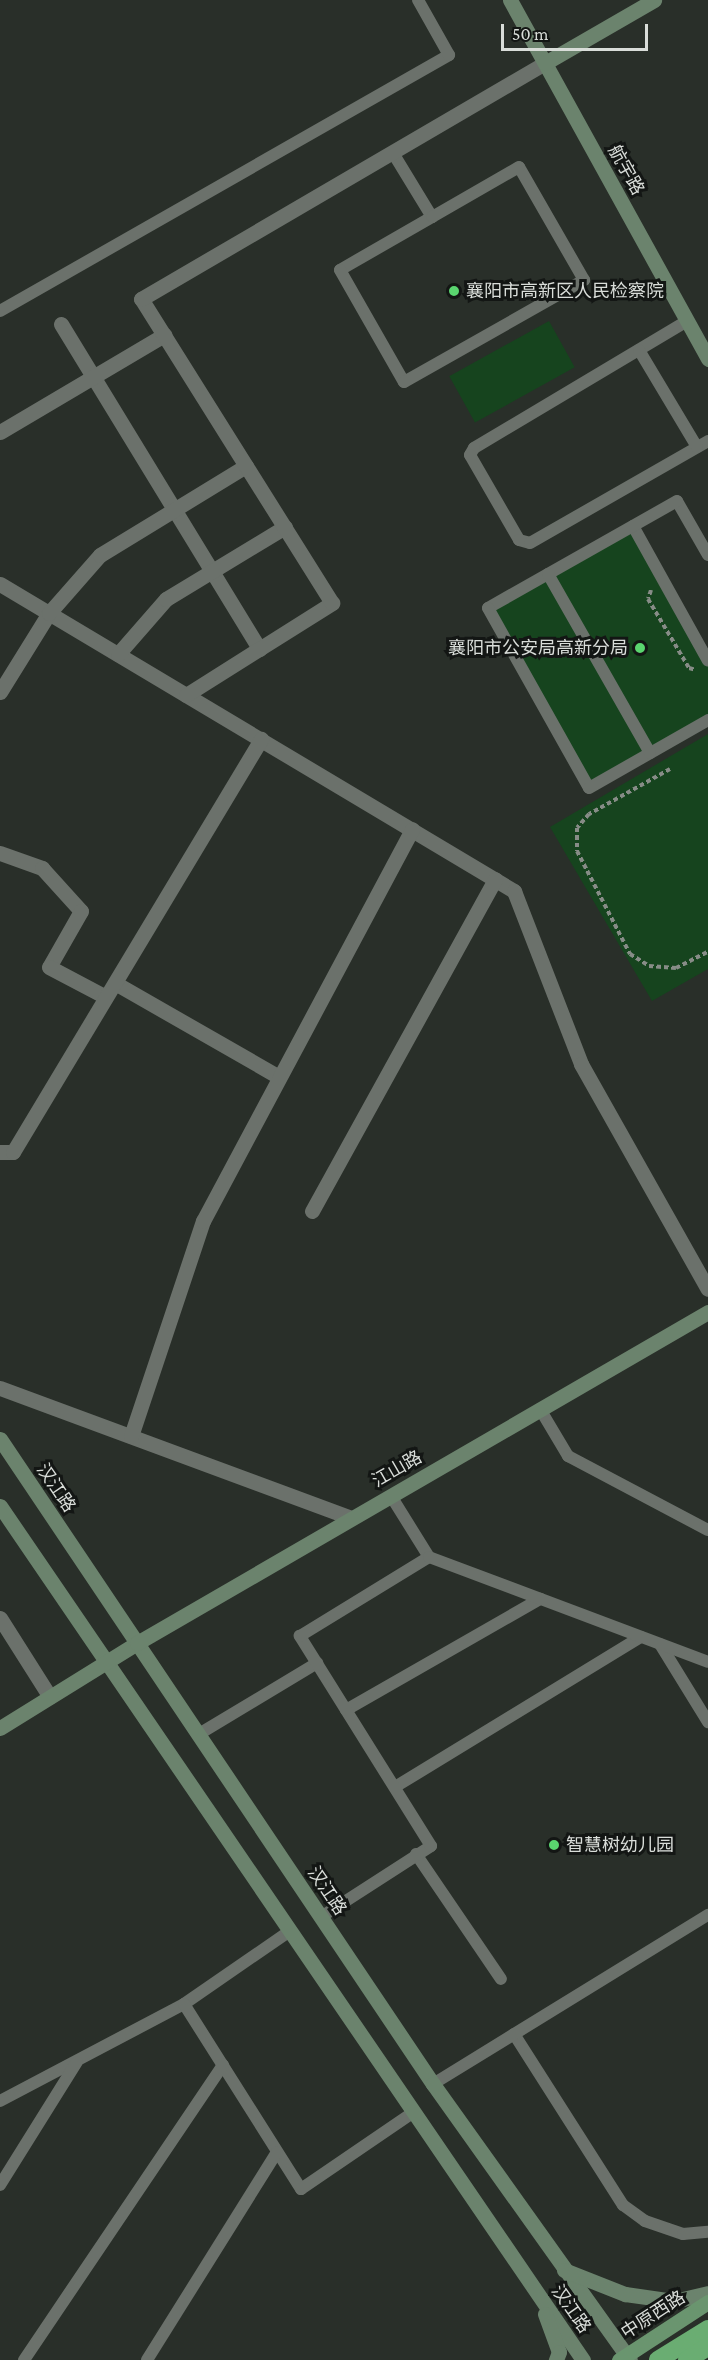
<!DOCTYPE html>
<meta charset="utf-8">
<style>
body{margin:0}
#map{position:relative;width:708px;height:2360px;overflow:hidden;background:#292f29;font-family:"Crimson Pro","Noto Sans SC",serif}
div>[style]{position:absolute}
.green>*{inset:0;background:#16441e;transform-origin:0 0}
.path>*{height:4px;margin-top:-2px;transform-origin:0;background:repeating-linear-gradient(90deg,#878c87 0 4.5px,transparent 0 7.5px)}
.lane>*{height:12px;margin:-6px;padding:0 6px;transform-origin:6px;border-radius:6px;background:#6b716b}
.street>*{height:15px;margin:-7.5px;padding:0 7.5px;transform-origin:7.5px;border-radius:7.5px;background:#6b716b}
.secondary>*{height:15px;margin:-7.5px;padding:0 7.5px;transform-origin:7.5px;border-radius:7.5px;background:#6b836d}
.primary>*{height:15px;margin:-7.5px;padding:0 7.5px;transform-origin:7.5px;border-radius:7.5px;background:#6a956f}
.highway>*{height:18px;margin:-9px;padding:0 9px;transform-origin:9px;border-radius:9px;background:#6aad72}
.dots>*{width:16px;height:16px;translate:-50% -50%;box-sizing:border-box;border:3px solid #131614;border-radius:50%}
span{translate:-50% -50%;white-space:nowrap;text-align:center;line-height:1.15;-webkit-text-stroke:6px #131614;paint-order:stroke}
.street-label{font-size:18px;color:#d9ddd9}
.poi-label{font-size:18px;color:#d9ddd9}
.left{translate:0 -50%;text-align:left}
.right{translate:-100% -50%;text-align:right}
.scale{position:absolute;left:501px;top:24px;width:147px;height:27px;box-sizing:border-box;border:3px solid #d9ddd9;border-top:0;padding-left:8px;font-size:18px;line-height:21px;white-space:nowrap;color:#d9ddd9;-webkit-text-stroke:4px #131614;paint-order:stroke}
</style>
<div id="map">
<div class="green">
<i style="left:549px;top:321px;width:53px;height:114px;rotate:61deg"></i>
<i style="clip-path:polygon(633px 526px,708px 661px,708px 720px,589px 788px,488px 608px)"></i>
<i style="clip-path:polygon(708px 734px,708px 969px,652px 1001px,550px 827px)"></i>
</div>
<div class="path">
<i style="left:651px;top:590px;width:9px;rotate:108deg"></i>
<i style="left:648px;top:599px;width:80px;rotate:59.3deg"></i>
<i style="left:689px;top:668px;width:7px;rotate:16deg"></i>
<i style="left:670px;top:769px;width:93px;rotate:150.9deg"></i>
<i style="left:589px;top:814px;width:18px;rotate:131deg"></i>
<i style="left:577px;top:828px;width:23px;rotate:90deg"></i>
<i style="left:577px;top:851px;width:116px;rotate:62.8deg"></i>
<i style="left:630px;top:954px;width:22px;rotate:32deg"></i>
<i style="left:649px;top:966px;width:27px;rotate:4deg"></i>
<i style="left:676px;top:968px;width:36px;rotate:-27deg"></i>
</div>
<div class="lane">
<i style="left:393px;top:153px;width:75px;rotate:58.6deg"></i>
<i style="left:432px;top:217px;width:106px;rotate:150.1deg"></i>
<i style="left:340px;top:270px;width:129px;rotate:60.3deg"></i>
<i style="left:404px;top:382px;width:207px;rotate:-29.5deg"></i>
<i style="left:584px;top:280px;width:130px;rotate:-119.9deg"></i>
<i style="left:519px;top:167px;width:100px;rotate:150.1deg"></i>
<i style="left:0;top:311px;width:517px;rotate:-29.69deg"></i>
<i style="left:449px;top:55px;width:63px;rotate:-119.4deg"></i>
<i style="left:687px;top:321px;width:248px;rotate:149.2deg"></i>
<i style="left:474px;top:448px;width:8px;rotate:120deg"></i>
<i style="left:470px;top:455px;width:98px;rotate:60deg"></i>
<i style="left:519px;top:540px;width:11px;rotate:15deg"></i>
<i style="left:530px;top:543px;width:205px;rotate:-29.8deg"></i>
<i style="left:639px;top:350px;width:113px;rotate:59.1deg"></i>
<i style="left:633px;top:526px;width:154px;rotate:60.9deg"></i>
<i style="left:708px;top:555px;width:62px;rotate:-119.9deg"></i>
<i style="left:677px;top:501px;width:217px;rotate:150.5deg"></i>
<i style="left:488px;top:608px;width:206px;rotate:60.7deg"></i>
<i style="left:589px;top:788px;width:137px;rotate:-29.7deg"></i>
<i style="left:548px;top:574px;width:206px;rotate:60.3deg"></i>
<i style="left:540px;top:1409px;width:55px;rotate:59.2deg"></i>
<i style="left:568px;top:1456px;width:158px;rotate:27.9deg"></i>
<i style="left:391px;top:1496px;width:72px;rotate:58.1deg"></i>
<i style="left:660px;top:1644px;width:92px;rotate:58.4deg"></i>
<i style="left:346px;top:1710px;width:224px;rotate:-29.8deg"></i>
<i style="left:199px;top:1734px;width:138px;rotate:-31deg"></i>
<i style="left:395px;top:1787px;width:288px;rotate:-31.4deg"></i>
<i style="left:416px;top:1854px;width:151px;rotate:55.8deg"></i>
<i style="left:321px;top:1917px;width:131px;rotate:-32.8deg"></i>
<i style="left:431px;top:1846px;width:248px;rotate:-122deg"></i>
<i style="left:300px;top:1636px;width:151px;rotate:-31.5deg"></i>
<i style="left:429px;top:1557px;width:298px;rotate:20.6deg"></i>
<i style="left:184px;top:2004px;width:129px;rotate:-34.6deg"></i>
<i style="left:514px;top:2034px;width:203px;rotate:57.5deg"></i>
<i style="left:623px;top:2205px;width:27px;rotate:36deg"></i>
<i style="left:645px;top:2221px;width:40px;rotate:18.9deg"></i>
<i style="left:683px;top:2234px;width:25px;rotate:-5deg"></i>
<i style="left:433px;top:2084px;width:323px;rotate:-31.6deg"></i>
<i style="left:0;top:2101px;width:208px;rotate:-27.8deg"></i>
<i style="left:184px;top:2004px;width:219px;rotate:57.7deg"></i>
<i style="left:301px;top:2189px;width:137px;rotate:-34.3deg"></i>
<i style="left:0;top:2185px;width:145px;rotate:-58deg"></i>
<i style="left:24px;top:2360px;width:356px;rotate:-56deg"></i>
<i style="left:147px;top:2360px;width:245px;rotate:-58deg"></i>
</div>
<div class="street">
<i style="left:61px;top:324px;width:381px;rotate:58.6deg"></i>
<i style="left:0;top:432px;width:191px;rotate:-30.6deg"></i>
<i style="left:0;top:584px;width:599px;rotate:30.85deg"></i>
<i style="left:514px;top:891px;width:186px;rotate:68.8deg"></i>
<i style="left:581px;top:1064px;width:258px;rotate:60.6deg"></i>
<i style="left:118px;top:654px;width:73px;rotate:-48.9deg"></i>
<i style="left:166px;top:599px;width:139px;rotate:-31.2deg"></i>
<i style="left:0;top:692px;width:93px;rotate:-58.2deg"></i>
<i style="left:49px;top:613px;width:77px;rotate:-48.7deg"></i>
<i style="left:100px;top:555px;width:171px;rotate:-31.4deg"></i>
<i style="left:186px;top:695px;width:173px;rotate:-32.2deg"></i>
<i style="left:332px;top:603px;width:359px;rotate:-122.1deg"></i>
<i style="left:141px;top:299px;width:468px;rotate:-30.3deg"></i>
<i style="left:0;top:853px;width:45px;rotate:19.7deg"></i>
<i style="left:42px;top:868px;width:58px;rotate:47.8deg"></i>
<i style="left:81px;top:911px;width:64px;rotate:119.7deg"></i>
<i style="left:49px;top:967px;width:64px;rotate:27.8deg"></i>
<i style="left:115px;top:983px;width:189px;rotate:29.8deg"></i>
<i style="left:0;top:1152px;width:13px"></i>
<i style="left:13px;top:1152px;width:482px;rotate:-59deg"></i>
<i style="left:312px;top:1211px;width:379px;rotate:-61.1deg"></i>
<i style="left:0;top:1388px;width:374px;rotate:20.3deg"></i>
<i style="left:131px;top:1436px;width:227px;rotate:-71.5deg"></i>
<i style="left:203px;top:1221px;width:444px;rotate:-61.9deg"></i>
<i style="left:0;top:1618px;width:93px;rotate:57.7deg"></i>
</div>
<div class="secondary">
<i style="left:510px;top:0;width:410px;rotate:61.1deg"></i>
<i style="left:545px;top:63px;width:126px;rotate:-30deg"></i>
<i style="left:0;top:1439px;width:777px;rotate:56.13deg"></i>
<i style="left:433px;top:2084px;width:339px;rotate:54.5deg"></i>
<i style="left:0;top:1506px;width:1034px;rotate:55.68deg"></i>
<i style="left:0;top:1728px;width:161px;rotate:-31.8deg"></i>
<i style="left:137px;top:1643px;width:660px;rotate:-30.1deg"></i>
<i style="left:564px;top:2270px;width:66px;rotate:21.5deg"></i>
<i style="left:625px;top:2294px;width:49px;rotate:8.1deg"></i>
<i style="left:674px;top:2301px;width:35px;rotate:-13deg"></i>
<i style="left:545px;top:2314px;width:40px;rotate:69.8deg"></i>
<i style="left:559px;top:2352px;width:9px;rotate:111deg"></i>
</div>
<div class="primary">
<i style="left:619px;top:2360px;width:106px;rotate:-33.1deg"></i>
</div>
<div class="highway">
<i style="left:658px;top:2360px;width:59px;rotate:-31.8deg"></i>
<i style="left:687px;top:2360px;width:25px;rotate:-32deg"></i>
</div>
<div class="dots">
<i style="left:454px;top:291px;background:#5ad56f"></i>
<i style="left:640px;top:648px;background:#5ad56f"></i>
<i style="left:554px;top:1845px;background:#5ad56f"></i>
</div>
<div class="street-label">
<span style="left:626px;top:170px;rotate:61deg">航宇路</span>
<span style="left:397px;top:1469px;rotate:-30deg">江山路</span>
<span style="left:56px;top:1488px;rotate:56deg">汉江路</span>
<span style="left:327px;top:1891px;rotate:56deg">汉江路</span>
<span style="left:571px;top:2309px;rotate:55deg">汉江路</span>
<span style="left:653px;top:2315px;rotate:-33deg">中原西路</span>
</div>
<div class="poi-label">
<span class="left" style="left:466px;top:291px">襄阳市高新区人民检察院</span>
<span class="right" style="left:628px;top:648px">襄阳市公安局高新分局</span>
<span class="left" style="left:566px;top:1845px">智慧树幼儿园</span>
</div>
<div class="scale">50 m</div>
</div>
